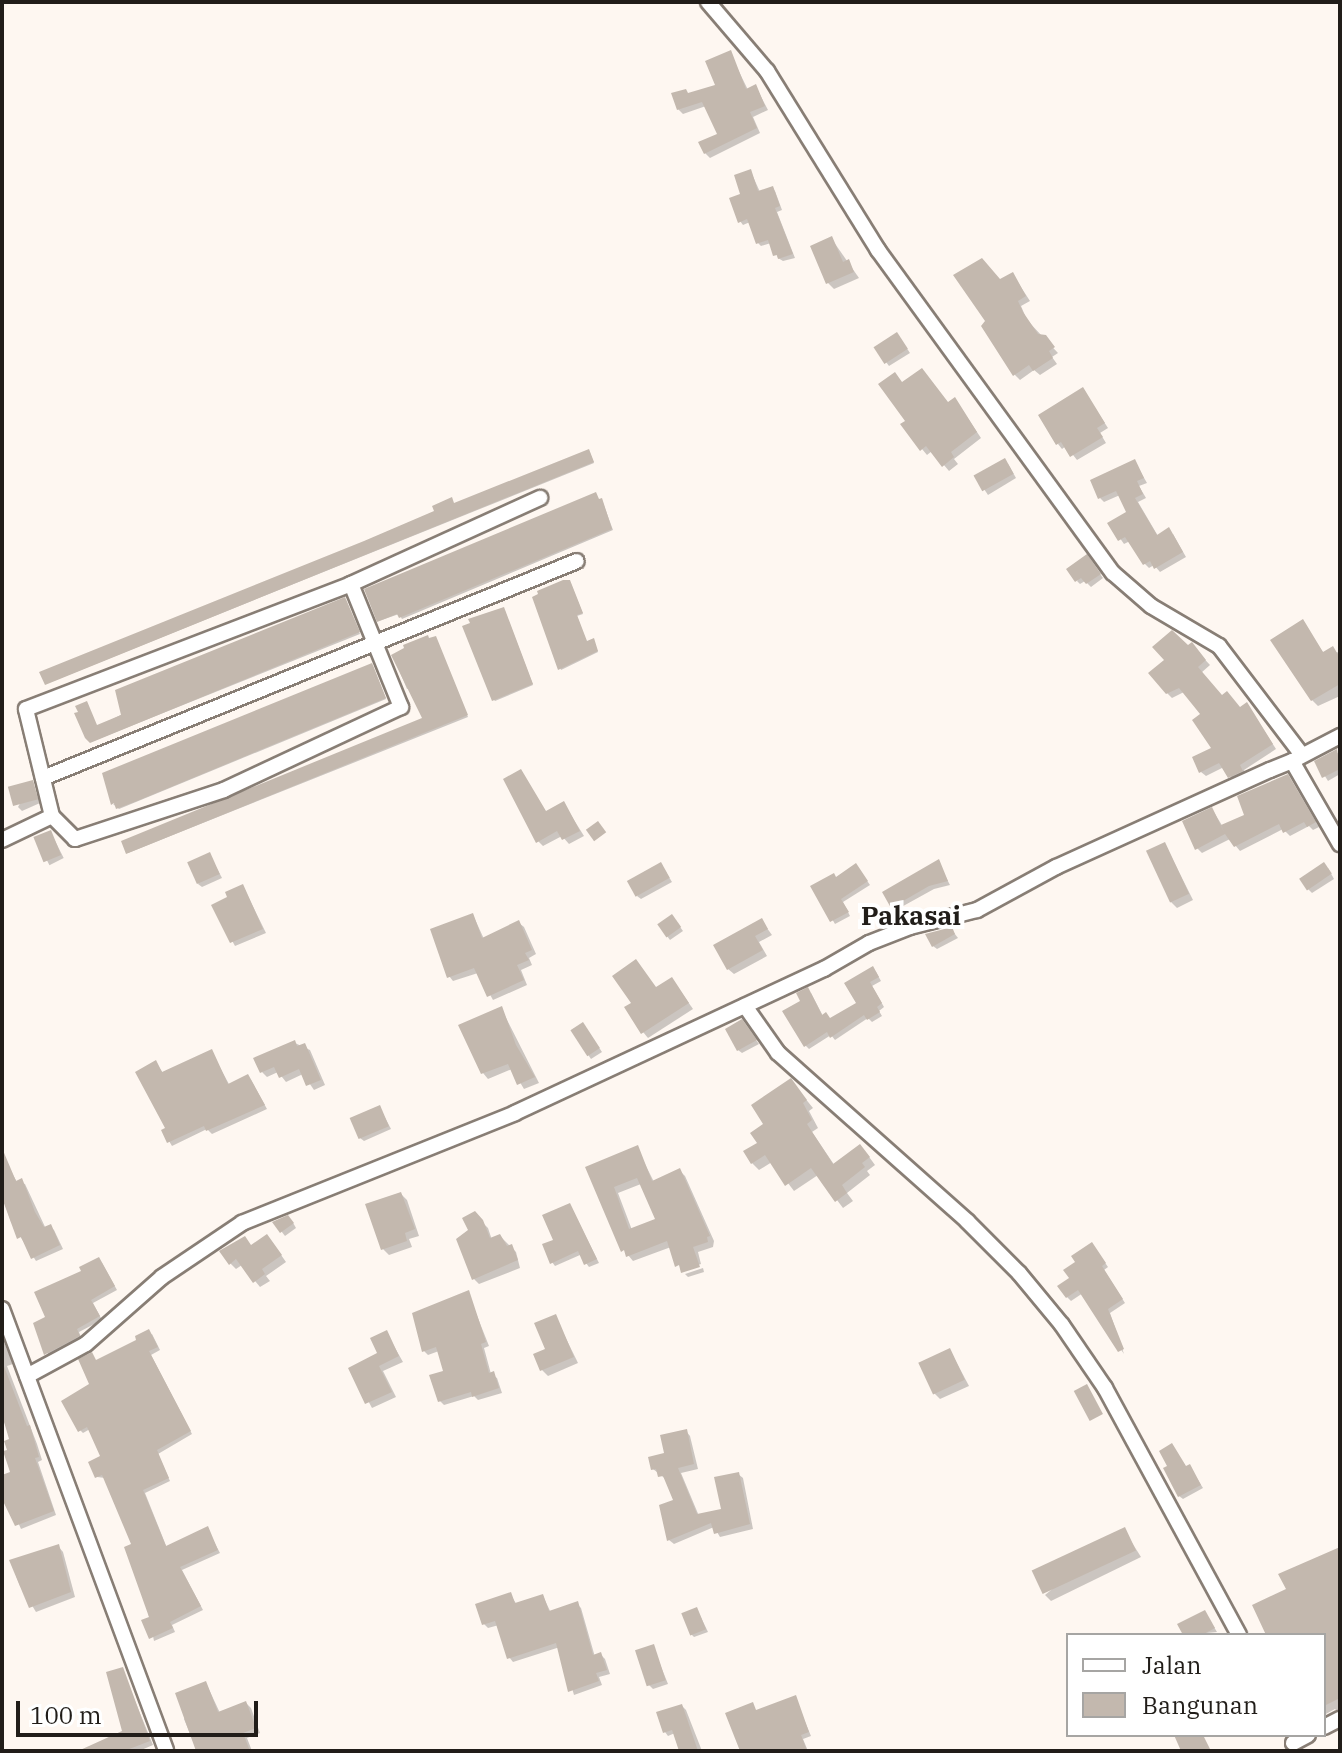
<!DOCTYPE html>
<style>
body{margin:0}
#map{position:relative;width:1342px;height:1753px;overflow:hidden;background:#fef7f1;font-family:"IBM Plex Serif",serif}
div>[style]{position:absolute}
.shadow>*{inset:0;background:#0003;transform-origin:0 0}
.building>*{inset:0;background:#c3b8ae;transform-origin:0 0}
.roads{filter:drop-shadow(2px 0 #887e75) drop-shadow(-2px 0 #887e75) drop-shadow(0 2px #887e75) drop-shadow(0 -2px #887e75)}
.minor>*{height:14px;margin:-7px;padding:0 7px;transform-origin:7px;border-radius:7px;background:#fff}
span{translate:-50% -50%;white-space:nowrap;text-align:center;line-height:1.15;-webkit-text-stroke:8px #fff;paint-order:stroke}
.quarter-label{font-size:26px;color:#211d19;font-weight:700}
.frame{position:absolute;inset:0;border:4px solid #211d19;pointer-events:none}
.legend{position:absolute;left:1066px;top:1633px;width:260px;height:104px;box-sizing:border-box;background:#fff;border:2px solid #a6a5a3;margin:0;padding:10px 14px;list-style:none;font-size:24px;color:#211d19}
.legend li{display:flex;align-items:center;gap:16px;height:40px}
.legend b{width:40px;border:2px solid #a6a5a3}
.scale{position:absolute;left:16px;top:1701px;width:242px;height:36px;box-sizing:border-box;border:4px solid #211d19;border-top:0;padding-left:10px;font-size:24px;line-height:28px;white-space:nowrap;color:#211d19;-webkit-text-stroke:6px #fff;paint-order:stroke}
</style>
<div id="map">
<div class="shadow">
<i style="clip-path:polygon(730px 53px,748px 90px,756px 87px,768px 110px,753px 117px,760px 133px,710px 158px,705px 153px,719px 135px,706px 106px,683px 114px,678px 109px,690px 95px,717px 86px)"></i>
<i style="clip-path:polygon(751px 172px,760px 192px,772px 188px,775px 191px,782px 210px,777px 212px,795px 258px,783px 261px,778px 258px,771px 243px,761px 246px,758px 243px,750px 222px,743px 225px,740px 221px,742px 195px)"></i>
<i style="clip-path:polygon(831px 238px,859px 278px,834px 289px,828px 283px)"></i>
<i style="clip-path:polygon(1013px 275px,1030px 301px,1021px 306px,1027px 320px,1058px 353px,1052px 357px,1057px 364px,1040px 375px,1034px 370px,1020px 380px,1015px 375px)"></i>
<i style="clip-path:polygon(900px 338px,910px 353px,889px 366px,886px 362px)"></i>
<i style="clip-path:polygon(903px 384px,949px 404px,955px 399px,981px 438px,954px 459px,958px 464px,949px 471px,932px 451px,927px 455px,922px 449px,908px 421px)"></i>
<i style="clip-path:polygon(1083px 390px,1108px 428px,1100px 433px,1106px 443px,1077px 460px,1066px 446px,1062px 449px,1058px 444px)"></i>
<i style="clip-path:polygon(590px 453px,594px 463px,46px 684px,454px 505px)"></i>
<i style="clip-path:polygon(1135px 462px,1147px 483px,1139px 486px,1146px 498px,1138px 502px,1158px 536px,1173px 534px,1186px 557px,1160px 572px,1154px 565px,1149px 568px,1145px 564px,1130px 541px,1124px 544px,1110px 524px,1129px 513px,1120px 495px,1104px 502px,1100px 498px)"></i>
<i style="clip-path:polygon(1008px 464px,1016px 478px,988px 495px,976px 477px)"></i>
<i style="clip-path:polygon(602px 500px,613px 530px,402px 619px,399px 614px,379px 621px)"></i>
<i style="clip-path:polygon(1090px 560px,1103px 578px,1091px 587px,1085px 581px,1080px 584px,1077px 581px)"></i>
<i style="clip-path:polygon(571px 584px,583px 614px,577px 616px,587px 643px,594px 642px,598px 652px,561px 670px,534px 598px)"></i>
<i style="clip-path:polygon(346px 600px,360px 634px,91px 742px,97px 727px)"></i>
<i style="clip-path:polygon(505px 611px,533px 685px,495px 701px,494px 700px)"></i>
<i style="clip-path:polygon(1303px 622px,1324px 654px,1340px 652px,1340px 696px,1318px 706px,1312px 700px)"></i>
<i style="clip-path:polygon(436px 639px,468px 717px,128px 853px,123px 842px,424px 719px,412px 688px,407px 689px,393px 656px)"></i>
<i style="clip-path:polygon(1188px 648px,1196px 650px,1210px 665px,1201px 673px,1222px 698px,1240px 709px,1251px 710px,1276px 749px,1244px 770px,1247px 776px,1235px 782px,1224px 767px,1206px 776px,1201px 772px,1214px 749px,1203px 714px,1184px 692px,1172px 698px,1167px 693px)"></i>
<i style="clip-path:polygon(373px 666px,386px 699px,119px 809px,113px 804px)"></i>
<i style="clip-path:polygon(1336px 752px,1340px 755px,1340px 774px,1328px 781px,1316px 762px)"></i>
<i style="clip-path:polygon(1287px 776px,1319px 827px,1313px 830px,1309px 826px,1290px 836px,1283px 829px,1240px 851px,1230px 839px,1202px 853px,1197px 848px,1212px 809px,1223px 827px,1246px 816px)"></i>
<i style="clip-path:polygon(32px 782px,40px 803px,22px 811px,18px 807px)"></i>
<i style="clip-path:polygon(564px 804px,584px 836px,569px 844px,562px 836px,543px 846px,538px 841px,547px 813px)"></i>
<i style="left:51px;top:833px;width:28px;height:16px;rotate:63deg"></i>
<i style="clip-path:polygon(1165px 844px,1193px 900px,1177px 908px,1171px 902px)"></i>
<i style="clip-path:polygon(210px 855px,222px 878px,202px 887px,198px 884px)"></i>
<i style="clip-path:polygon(938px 862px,950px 885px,934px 889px,896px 910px,893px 907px)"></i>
<i style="clip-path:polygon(661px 864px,672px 882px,641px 899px,637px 896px)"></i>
<i style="clip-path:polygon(1328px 868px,1334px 879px,1312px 893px,1308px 889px)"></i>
<i style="clip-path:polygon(859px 869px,870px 885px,843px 902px,850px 916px,835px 924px,813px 887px)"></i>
<i style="clip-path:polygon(243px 886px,266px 933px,235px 946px,213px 906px,230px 898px)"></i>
<i style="clip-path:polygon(473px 915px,484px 939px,519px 923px,524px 927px,536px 954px,529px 958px,532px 965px,521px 970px,527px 985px,493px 1000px,478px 973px,453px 981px,449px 976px)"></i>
<i style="clip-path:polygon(675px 920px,683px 931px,670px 940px,667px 936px)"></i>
<i style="clip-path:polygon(761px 920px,772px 935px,759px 942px,767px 956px,734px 974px,728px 969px)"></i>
<i style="clip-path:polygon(951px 929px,958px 938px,937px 949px,933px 946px)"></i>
<i style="clip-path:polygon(876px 972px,881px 981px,872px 986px,884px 1007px,879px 1011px,882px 1016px,872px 1022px,868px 1018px,835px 1040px,831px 1035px,809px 1049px,805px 1045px,811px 993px,823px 1016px,831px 1020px,859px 1003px,847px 983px)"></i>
<i style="clip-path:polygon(672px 979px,693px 1009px,648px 1038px,643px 1032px,657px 989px)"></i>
<i style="clip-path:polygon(501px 1008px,539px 1083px,524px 1089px,512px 1069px,488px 1079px,483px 1073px)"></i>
<i style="clip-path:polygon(745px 1025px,759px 1044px,742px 1053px,738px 1050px)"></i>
<i style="clip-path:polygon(586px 1028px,602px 1052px,591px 1059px,572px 1031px)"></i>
<i style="clip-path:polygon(295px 1043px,310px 1050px,325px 1085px,314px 1090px,303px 1074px,286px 1082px,278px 1072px,267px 1077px,262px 1072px)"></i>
<i style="clip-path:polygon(211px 1051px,230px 1086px,251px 1080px,267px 1109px,212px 1134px,207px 1129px,172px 1146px,163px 1131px,167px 1128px,156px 1063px,163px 1073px)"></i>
<i style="clip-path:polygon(791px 1081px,813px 1108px,809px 1111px,818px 1128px,812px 1132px,835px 1166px,867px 1154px,875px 1165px,867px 1171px,870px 1175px,847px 1193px,853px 1201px,843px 1208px,818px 1175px,794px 1191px,772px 1162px,759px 1170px,752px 1163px,766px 1125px)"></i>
<i style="clip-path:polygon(380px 1108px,391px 1129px,364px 1141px,360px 1138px)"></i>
<i style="clip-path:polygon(evenodd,637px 1148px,654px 1182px,680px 1171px,685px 1176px,714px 1241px,713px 1247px,698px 1252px,701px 1264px,682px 1270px,671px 1247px,633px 1261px,628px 1255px,588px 1168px,637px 1148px,641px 1184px,657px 1221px,632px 1230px,618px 1193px,641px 1184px)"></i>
<i style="clip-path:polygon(9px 1168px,17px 1182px,25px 1184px,46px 1229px,50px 1227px,54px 1230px,63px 1249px,36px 1261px,11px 1222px,2px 1195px,2px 1171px)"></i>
<i style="clip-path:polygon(401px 1194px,407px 1200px,419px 1236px,409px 1239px,412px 1247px,389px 1255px,383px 1249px,368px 1206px)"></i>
<i style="clip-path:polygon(570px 1205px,599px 1263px,589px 1267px,580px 1255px,555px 1266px,552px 1262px,555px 1241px)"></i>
<i style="clip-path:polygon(474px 1214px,488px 1228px,492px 1240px,500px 1236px,516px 1252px,520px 1268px,479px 1284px,474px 1279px)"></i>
<i style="clip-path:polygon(292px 1221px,296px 1228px,285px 1236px,275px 1223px)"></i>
<i style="clip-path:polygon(272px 1242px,286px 1262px,266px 1276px,270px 1281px,260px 1287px,242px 1265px,236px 1269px,230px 1263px,252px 1247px)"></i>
<i style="clip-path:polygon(1095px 1248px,1108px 1267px,1104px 1270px,1125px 1303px,1110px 1313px,1124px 1354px,1083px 1293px,1071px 1301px,1067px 1297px,1078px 1262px)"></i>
<i style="clip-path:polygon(102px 1263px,117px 1290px,93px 1303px,102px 1320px,79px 1332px,82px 1340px,49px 1357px,36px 1324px,48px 1318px)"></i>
<i style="clip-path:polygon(703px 1268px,704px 1272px,688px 1277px,685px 1274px)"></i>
<i style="clip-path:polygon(468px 1293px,489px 1346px,484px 1348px,491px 1374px,497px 1378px,502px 1393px,478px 1400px,474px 1396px,444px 1405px,440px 1401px,446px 1372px,439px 1351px,428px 1355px,424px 1351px)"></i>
<i style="clip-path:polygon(555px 1316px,578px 1363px,548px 1376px,542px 1370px)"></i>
<i style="clip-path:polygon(386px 1332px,403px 1362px,383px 1371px,396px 1397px,372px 1408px,351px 1369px,380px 1354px)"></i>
<i style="clip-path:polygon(152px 1334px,160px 1350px,151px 1355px,192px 1434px,158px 1454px,170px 1481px,145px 1493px,167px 1548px,207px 1528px,220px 1553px,182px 1570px,203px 1610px,172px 1625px,175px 1632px,154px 1641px,134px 1545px,105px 1478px,97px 1477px,103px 1457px,90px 1429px,83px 1433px,80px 1430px,97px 1362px)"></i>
<i style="clip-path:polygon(2px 1337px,13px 1364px,7px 1366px,37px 1444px,42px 1460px,38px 1462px,56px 1515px,21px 1529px,2px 1487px,2px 1477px,13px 1473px,12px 1440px,2px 1417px)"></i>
<i style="clip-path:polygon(950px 1350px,969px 1386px,940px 1399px,934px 1393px)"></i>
<i style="clip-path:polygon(686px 1431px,690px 1436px,698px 1469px,681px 1473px,699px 1516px,723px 1511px,738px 1474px,743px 1478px,753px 1529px,720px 1537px,714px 1527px,674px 1544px,669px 1540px,675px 1501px,667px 1480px,653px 1469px)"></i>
<i style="clip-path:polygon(1190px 1467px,1203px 1488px,1183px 1499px,1179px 1496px)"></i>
<i style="clip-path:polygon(1124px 1530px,1141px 1557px,1051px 1601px,1045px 1595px)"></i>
<i style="clip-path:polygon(58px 1546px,63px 1552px,75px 1597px,36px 1612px,20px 1586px,11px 1562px)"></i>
<i style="clip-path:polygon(1340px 1550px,1340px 1714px,1335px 1709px,1324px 1715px,1324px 1635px,1268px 1635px,1288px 1590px)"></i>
<i style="clip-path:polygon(510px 1594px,517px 1605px,543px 1596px,551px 1613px,577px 1604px,581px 1608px,595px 1657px,601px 1655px,605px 1659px,610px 1674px,599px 1677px,602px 1685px,574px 1695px,560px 1647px,513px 1662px,509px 1657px,499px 1625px,488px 1628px,484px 1624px)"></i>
<i style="clip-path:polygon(697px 1609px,708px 1632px,694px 1637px,691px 1634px)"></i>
<i style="clip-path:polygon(1205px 1612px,1217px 1632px,1186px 1635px)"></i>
<i style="clip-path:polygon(653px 1647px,668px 1684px,653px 1689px,649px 1685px)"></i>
<i style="clip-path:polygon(122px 1669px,153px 1745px,139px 1751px,83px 1751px,125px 1732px)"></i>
<i style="clip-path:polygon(206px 1683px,220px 1713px,246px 1703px,251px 1708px,260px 1733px,247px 1738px,252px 1751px,197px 1751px,184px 1719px)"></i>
<i style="clip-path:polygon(795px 1698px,811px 1736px,803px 1739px,808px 1751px,742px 1751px,752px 1705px,757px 1712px)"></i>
<i style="clip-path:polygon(682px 1706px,686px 1710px,702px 1751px,681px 1751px,675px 1733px,668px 1736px,665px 1732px)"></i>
</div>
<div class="building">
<i style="clip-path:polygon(731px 50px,746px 89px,756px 84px,765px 106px,750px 112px,757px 128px,704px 154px,698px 142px,717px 134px,702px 102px,677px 110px,671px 93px,686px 89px,688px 93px,715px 85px,705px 61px)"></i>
<i style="clip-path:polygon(751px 169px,758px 191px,773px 186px,780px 206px,775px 208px,793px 254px,778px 259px,777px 255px,773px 256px,768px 240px,756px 244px,747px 219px,738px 223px,729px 198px,740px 194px,734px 175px)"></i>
<i style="clip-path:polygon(832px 236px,843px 262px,849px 259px,854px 272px,826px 284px,810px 246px)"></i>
<i style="clip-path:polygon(982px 258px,1000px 279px,1013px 272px,1026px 296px,1018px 301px,1023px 312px,1038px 334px,1046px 335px,1055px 347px,1049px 351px,1053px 358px,1033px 371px,1029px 365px,1013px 376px,981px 326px,985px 321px,953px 275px)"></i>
<i style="left:897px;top:332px;width:20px;height:28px;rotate:57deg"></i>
<i style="clip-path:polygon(922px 368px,948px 402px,955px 397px,977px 432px,951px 452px,954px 457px,942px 467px,926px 446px,920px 451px,900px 424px,905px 421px,878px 384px,895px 372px,902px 382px)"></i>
<i style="clip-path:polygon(1083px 387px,1105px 423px,1097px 428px,1103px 437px,1070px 457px,1061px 442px,1056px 445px,1038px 415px)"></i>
<i style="clip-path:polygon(589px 449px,594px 462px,45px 685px,39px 672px,364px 541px,434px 511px,432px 506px,452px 497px,454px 503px)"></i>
<i style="left:1005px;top:458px;width:18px;height:36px;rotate:61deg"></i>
<i style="clip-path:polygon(1135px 459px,1144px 478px,1137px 481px,1143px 494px,1135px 498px,1157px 535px,1169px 527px,1183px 552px,1154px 569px,1150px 561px,1143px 565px,1125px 537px,1118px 541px,1107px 523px,1126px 512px,1116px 491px,1098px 499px,1090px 480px)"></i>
<i style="clip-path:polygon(596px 492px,599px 499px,602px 498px,612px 529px,399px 618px,397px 614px,377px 622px,364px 589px)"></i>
<i style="clip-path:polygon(1087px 554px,1101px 574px,1086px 584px,1081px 578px,1075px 582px,1066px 569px)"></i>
<i style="clip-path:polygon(563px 580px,570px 580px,583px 613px,577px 615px,587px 641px,594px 638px,598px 651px,558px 670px,532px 597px,538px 594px,537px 591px)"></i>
<i style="clip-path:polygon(345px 597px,360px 632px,90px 743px,85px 738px,74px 713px,78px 712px,75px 706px,87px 701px,97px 725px,121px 715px,115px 690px)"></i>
<i style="clip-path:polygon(504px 607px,533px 684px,492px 701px,462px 626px,470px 623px,468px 619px)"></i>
<i style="clip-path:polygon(1303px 619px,1323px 652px,1333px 646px,1340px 658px,1340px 684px,1311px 701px,1270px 640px)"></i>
<i style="clip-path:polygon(1172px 630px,1188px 645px,1192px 642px,1206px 660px,1198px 667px,1222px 695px,1227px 691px,1240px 707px,1247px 702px,1273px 744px,1240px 765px,1243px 771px,1228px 778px,1219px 763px,1199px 773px,1192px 757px,1211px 748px,1192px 720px,1200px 714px,1179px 688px,1166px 694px,1148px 673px,1164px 660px,1152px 647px)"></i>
<i style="clip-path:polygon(428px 635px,429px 638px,436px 636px,468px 715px,126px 854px,121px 841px,422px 718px,391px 655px,404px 648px,403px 645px)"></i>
<i style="clip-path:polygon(372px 663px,386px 698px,137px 801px,116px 809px,114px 803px,111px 805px,102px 773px)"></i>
<i style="clip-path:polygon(1337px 749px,1340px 769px,1322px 778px,1314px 761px)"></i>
<i style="clip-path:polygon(521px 769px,546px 811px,564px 801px,580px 831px,562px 840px,557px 831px,536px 843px,503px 779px)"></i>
<i style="clip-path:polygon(1288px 774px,1316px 822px,1307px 827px,1304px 822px,1283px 833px,1279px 824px,1234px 847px,1225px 834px,1195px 850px,1182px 821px,1212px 807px,1224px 832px,1221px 825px,1244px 815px,1237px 796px)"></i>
<i style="left:33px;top:780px;width:20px;height:26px;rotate:75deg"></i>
<i style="left:598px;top:821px;width:14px;height:15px;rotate:54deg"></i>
<i style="left:51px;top:830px;width:27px;height:19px;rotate:68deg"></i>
<i style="left:1165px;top:842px;width:57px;height:21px;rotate:65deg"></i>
<i style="left:210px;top:852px;width:24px;height:25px;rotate:66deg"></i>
<i style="clip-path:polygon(939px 859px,948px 881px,929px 886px,891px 908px,882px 892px)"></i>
<i style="left:661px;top:862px;width:18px;height:39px;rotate:61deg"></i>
<i style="left:1324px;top:862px;width:14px;height:30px;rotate:56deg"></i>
<i style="clip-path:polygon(856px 863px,868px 881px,841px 899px,849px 912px,830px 922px,810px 886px,834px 873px,836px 877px)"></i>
<i style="clip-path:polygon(243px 884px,263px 929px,230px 943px,211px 905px,227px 897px,225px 892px)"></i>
<i style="clip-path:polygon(473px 913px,482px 938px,519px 920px,532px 950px,525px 953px,529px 960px,517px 965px,524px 980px,487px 997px,474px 968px,447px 978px,430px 929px)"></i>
<i style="left:672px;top:914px;width:16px;height:18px;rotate:55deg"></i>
<i style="clip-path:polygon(762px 918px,768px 929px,755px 936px,763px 950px,727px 970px,713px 945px)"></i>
<i style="clip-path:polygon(952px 927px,955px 934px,932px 947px,925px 934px)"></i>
<i style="clip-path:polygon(636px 959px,656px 987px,672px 977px,689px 1003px,641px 1034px,624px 1007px,631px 1003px,612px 976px)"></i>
<i style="clip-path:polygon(873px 966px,879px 977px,870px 982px,882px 1003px,877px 1007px,880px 1012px,867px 1020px,864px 1015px,830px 1038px,827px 1032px,804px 1047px,782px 1011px,800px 1001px,796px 993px,808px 987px,822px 1015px,826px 1012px,830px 1018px,856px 1003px,844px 983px)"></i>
<i style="clip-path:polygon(502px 1006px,516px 1045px,535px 1077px,517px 1085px,508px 1064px,481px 1074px,458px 1025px)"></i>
<i style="clip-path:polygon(742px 1019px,757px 1040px,737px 1051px,725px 1029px)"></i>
<i style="left:583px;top:1022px;width:31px;height:15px;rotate:57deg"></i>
<i style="clip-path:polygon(295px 1040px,297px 1046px,305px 1043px,321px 1080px,306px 1086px,299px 1069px,279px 1078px,274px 1067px,260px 1073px,253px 1058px)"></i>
<i style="clip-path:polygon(212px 1049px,228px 1084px,248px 1074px,265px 1105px,206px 1131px,204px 1126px,167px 1143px,161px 1130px,165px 1128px,135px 1072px,156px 1060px,162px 1072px)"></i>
<i style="clip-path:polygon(791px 1078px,807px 1100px,803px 1103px,812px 1120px,807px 1124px,833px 1164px,860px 1144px,870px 1157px,862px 1163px,865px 1167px,842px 1185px,847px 1193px,835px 1202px,811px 1168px,785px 1186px,765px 1155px,751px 1164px,743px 1151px,757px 1143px,750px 1133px,763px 1124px,751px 1105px)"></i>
<i style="left:380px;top:1105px;width:23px;height:33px;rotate:67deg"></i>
<i style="clip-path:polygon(evenodd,638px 1145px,652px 1181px,680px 1168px,710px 1236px,707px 1237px,708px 1242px,693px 1247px,700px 1267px,681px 1273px,679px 1265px,675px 1267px,667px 1241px,626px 1257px,624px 1250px,621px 1252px,585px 1167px,638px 1145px,637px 1178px,655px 1219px,629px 1229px,614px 1187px,637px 1178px)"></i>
<i style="clip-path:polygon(2px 1148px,16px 1181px,22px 1178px,35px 1212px,44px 1227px,51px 1224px,60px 1245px,31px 1259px,21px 1237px,17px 1239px,2px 1198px)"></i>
<i style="clip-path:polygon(401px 1192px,415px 1229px,405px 1233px,407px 1241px,381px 1250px,365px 1204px)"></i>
<i style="clip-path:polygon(570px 1203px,597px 1259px,584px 1265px,578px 1251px,550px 1264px,542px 1244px,553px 1240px,542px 1215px)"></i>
<i style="clip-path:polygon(475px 1211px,483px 1220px,490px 1238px,500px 1234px,507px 1246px,512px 1244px,518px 1260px,472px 1280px,456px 1239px,468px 1230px,462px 1218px)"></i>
<i style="clip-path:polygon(288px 1215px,294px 1223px,280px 1233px,272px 1222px)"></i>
<i style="clip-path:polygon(267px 1234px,282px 1255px,262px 1269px,265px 1274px,253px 1283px,236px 1259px,229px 1265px,219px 1251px,245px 1236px,251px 1245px)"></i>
<i style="clip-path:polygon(1092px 1242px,1106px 1263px,1102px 1266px,1123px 1299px,1108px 1309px,1124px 1349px,1118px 1352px,1078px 1290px,1066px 1298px,1057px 1286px,1069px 1278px,1063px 1270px,1075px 1262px,1071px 1256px)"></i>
<i style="clip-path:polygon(99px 1257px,115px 1286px,91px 1300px,100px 1316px,77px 1329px,80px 1336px,44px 1355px,33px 1323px,45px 1317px,34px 1292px,81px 1271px,79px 1267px)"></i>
<i style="clip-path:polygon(469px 1290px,486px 1342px,481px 1344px,489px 1373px,494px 1371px,499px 1388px,472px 1397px,471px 1392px,438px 1402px,429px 1375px,443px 1371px,436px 1347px,422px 1352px,412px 1313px)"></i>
<i style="clip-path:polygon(556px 1314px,574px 1357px,540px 1371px,533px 1354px,545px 1349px,534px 1323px)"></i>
<i style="clip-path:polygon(149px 1329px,158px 1347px,149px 1351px,191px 1431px,157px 1450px,169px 1478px,143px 1490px,166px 1546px,208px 1526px,218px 1550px,180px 1567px,201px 1606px,170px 1622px,173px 1628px,149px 1639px,141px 1620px,149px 1617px,124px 1547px,131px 1544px,102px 1475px,95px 1478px,88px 1462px,100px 1456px,87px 1427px,78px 1432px,61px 1401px,89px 1384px,78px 1359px,92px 1352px,96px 1360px,136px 1340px,135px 1336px)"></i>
<i style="clip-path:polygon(387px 1330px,399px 1356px,379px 1366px,392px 1392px,365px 1404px,348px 1368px,377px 1353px,370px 1338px)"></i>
<i style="left:950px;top:1348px;width:35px;height:35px;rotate:65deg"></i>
<i style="clip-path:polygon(2px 1361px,27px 1426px,30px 1425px,39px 1457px,35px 1458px,54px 1511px,15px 1526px,2px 1499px,2px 1475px,10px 1472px,3px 1451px,7px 1450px,4px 1441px,9px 1439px,2px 1415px)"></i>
<i style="left:1087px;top:1384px;width:34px;height:15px;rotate:62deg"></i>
<i style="clip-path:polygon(687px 1429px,694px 1464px,678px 1468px,697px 1514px,721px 1509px,714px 1477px,739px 1472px,750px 1524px,714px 1534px,711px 1523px,667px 1541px,659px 1505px,673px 1500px,663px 1476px,658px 1477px,656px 1469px,651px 1470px,648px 1457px,664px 1453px,660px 1435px)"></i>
<i style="clip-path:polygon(1172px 1443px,1186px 1466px,1190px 1464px,1201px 1485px,1178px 1497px,1163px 1468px,1167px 1466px,1159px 1451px)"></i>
<i style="left:1125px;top:1527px;width:26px;height:103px;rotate:65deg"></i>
<i style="clip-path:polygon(59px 1544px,71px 1592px,29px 1608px,9px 1560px)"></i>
<i style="clip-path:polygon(1340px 1547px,1340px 1698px,1324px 1706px,1324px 1635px,1266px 1635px,1252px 1605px,1286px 1589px,1278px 1574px)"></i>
<i style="clip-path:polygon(511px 1592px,515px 1603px,543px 1594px,549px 1611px,578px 1601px,593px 1655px,601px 1652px,607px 1670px,596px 1673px,599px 1681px,568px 1692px,556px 1643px,507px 1659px,495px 1621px,482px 1625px,475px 1604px)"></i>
<i style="left:697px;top:1607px;width:24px;height:17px;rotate:68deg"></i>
<i style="clip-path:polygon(1205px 1610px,1215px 1628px,1202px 1635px,1183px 1635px,1177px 1624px)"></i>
<i style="left:654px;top:1644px;width:38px;height:20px;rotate:72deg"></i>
<i style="clip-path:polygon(123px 1667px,150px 1741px,124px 1751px,78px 1751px,122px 1731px,106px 1672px)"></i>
<i style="clip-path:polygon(206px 1681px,218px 1712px,246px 1701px,256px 1728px,243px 1733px,250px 1751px,196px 1751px,175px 1693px)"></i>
<i style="clip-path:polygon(796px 1695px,809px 1732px,801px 1735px,807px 1751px,740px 1751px,725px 1713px,753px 1702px,756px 1710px)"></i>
<i style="clip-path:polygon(682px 1704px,698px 1751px,679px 1751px,672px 1730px,663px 1733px,656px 1712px)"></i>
<i style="clip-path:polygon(1174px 1735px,1203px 1735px,1211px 1751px,1181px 1751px)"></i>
</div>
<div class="roads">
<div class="minor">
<i style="left:708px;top:2px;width:91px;rotate:49.5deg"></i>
<i style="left:767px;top:71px;width:211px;rotate:58.2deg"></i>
<i style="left:878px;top:250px;width:399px;rotate:54deg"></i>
<i style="left:1113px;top:573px;width:50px;rotate:41deg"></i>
<i style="left:1151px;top:606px;width:79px;rotate:30.5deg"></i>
<i style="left:1219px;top:646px;width:137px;rotate:52.7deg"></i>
<i style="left:351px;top:584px;width:133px;rotate:67.9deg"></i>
<i style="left:401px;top:707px;width:195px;rotate:154.9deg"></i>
<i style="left:224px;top:790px;width:157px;rotate:161.8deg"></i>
<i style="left:75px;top:839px;width:33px;rotate:-135deg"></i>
<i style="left:52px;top:816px;width:110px;rotate:-103.7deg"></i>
<i style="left:26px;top:709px;width:348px;rotate:-21deg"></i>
<i style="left:351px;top:584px;width:208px;rotate:-24.5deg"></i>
<i style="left:1296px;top:759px;width:50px;rotate:-27.6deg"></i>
<i style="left:43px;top:778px;width:576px;rotate:-22.12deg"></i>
<i style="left:2px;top:840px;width:55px;rotate:-25.6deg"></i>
<i style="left:745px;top:1006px;width:57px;rotate:54.9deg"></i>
<i style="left:778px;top:1053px;width:253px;rotate:41.6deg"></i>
<i style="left:967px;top:1221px;width:74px;rotate:45deg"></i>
<i style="left:1019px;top:1273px;width:67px;rotate:50.4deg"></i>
<i style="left:1062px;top:1325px;width:76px;rotate:55.7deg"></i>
<i style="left:1105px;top:1388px;width:281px;rotate:61.5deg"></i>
<i style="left:2px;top:1309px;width:471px;rotate:69.6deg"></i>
<i style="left:27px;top:1376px;width:67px;rotate:-28.5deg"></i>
<i style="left:86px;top:1344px;width:101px;rotate:-41.4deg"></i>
<i style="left:162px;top:1277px;width:97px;rotate:-34deg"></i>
<i style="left:242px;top:1223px;width:294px;rotate:-21.9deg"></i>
<i style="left:515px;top:1113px;width:341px;rotate:-25deg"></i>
<i style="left:824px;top:969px;width:52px;rotate:-30deg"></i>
<i style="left:869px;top:943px;width:44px;rotate:-21.3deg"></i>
<i style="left:910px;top:927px;width:69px;rotate:-14.2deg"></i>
<i style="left:977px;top:910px;width:90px;rotate:-28.6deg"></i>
<i style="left:1056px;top:867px;width:235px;rotate:-24.4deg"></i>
<i style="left:1270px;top:770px;width:24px;rotate:-22deg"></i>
<i style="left:1292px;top:761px;width:96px;rotate:60deg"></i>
<i style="left:1324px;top:1727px;width:18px;rotate:-27deg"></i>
<i style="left:1293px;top:1743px;width:17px;rotate:-28deg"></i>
</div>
</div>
<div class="quarter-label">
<span style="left:911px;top:916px">Pakasai</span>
</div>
<div class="frame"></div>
<ul class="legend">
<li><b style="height:10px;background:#fff"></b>Jalan</li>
<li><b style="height:22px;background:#c3b8ae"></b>Bangunan</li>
</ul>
<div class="scale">100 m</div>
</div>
